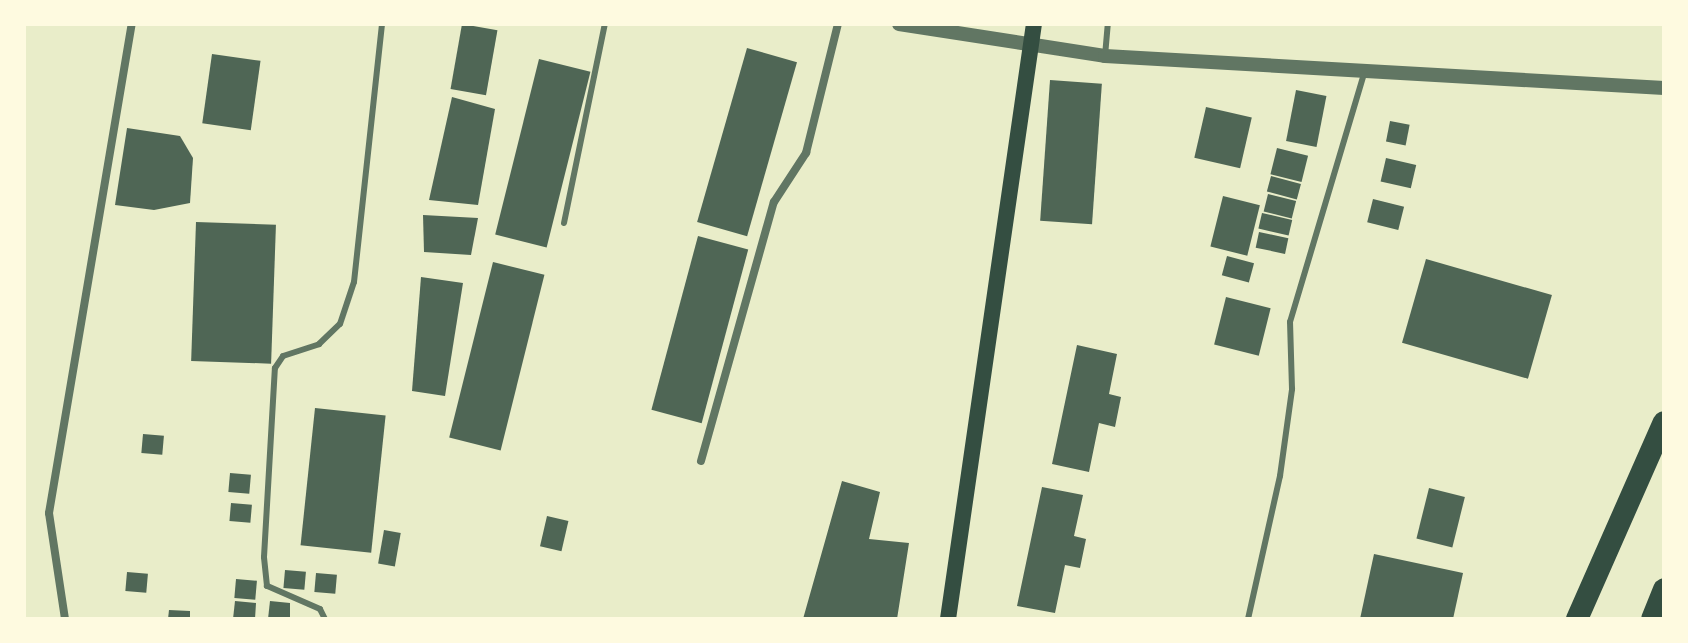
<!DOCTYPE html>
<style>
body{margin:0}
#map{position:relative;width:1688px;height:643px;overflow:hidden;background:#e9edc9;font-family:Rubik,sans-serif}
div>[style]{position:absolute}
.building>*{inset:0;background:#4f6655;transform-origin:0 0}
.service>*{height:6px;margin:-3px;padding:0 3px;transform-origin:3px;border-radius:3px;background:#617663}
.minor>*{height:8px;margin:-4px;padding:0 4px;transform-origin:4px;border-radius:4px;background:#617663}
.tertiary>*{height:14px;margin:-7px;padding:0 7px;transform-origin:7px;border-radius:7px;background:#617663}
.secondary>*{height:16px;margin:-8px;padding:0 8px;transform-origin:8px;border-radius:8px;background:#344e41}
.trunk>*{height:22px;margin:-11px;padding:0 11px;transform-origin:11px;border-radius:11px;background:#344e41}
span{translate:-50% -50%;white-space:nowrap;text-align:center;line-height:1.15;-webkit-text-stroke:8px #fefae0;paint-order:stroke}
.frame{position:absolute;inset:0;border:26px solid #fefae0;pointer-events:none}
</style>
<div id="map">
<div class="building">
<i style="left:462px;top:24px;width:36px;height:66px;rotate:10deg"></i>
<i style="left:747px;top:48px;width:52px;height:181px;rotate:16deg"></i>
<i style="left:212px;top:54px;width:49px;height:70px;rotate:8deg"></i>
<i style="left:539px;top:59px;width:53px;height:181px;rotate:14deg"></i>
<i style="left:1050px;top:80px;width:52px;height:141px;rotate:4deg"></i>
<i style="left:1296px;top:90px;width:31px;height:52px;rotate:11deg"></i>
<i style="clip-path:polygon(452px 97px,495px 109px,478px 205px,429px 200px)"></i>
<i style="left:1206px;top:107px;width:47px;height:52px;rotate:13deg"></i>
<i style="left:1390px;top:121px;width:20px;height:21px;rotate:11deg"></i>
<i style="clip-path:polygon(127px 128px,180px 136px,193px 158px,190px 203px,154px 210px,115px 205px)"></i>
<i style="left:1277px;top:148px;width:32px;height:27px;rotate:14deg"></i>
<i style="left:1386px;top:158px;width:31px;height:24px;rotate:13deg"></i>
<i style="left:1271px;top:176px;width:31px;height:16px;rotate:15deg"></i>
<i style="left:1268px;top:194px;width:29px;height:18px;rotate:14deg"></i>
<i style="left:1223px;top:196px;width:38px;height:52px;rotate:14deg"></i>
<i style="left:1373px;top:199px;width:32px;height:24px;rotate:14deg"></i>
<i style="left:1262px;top:213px;width:31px;height:16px;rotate:13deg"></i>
<i style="clip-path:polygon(423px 215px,478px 218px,471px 255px,424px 252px)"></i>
<i style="left:196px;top:222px;width:80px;height:139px;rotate:2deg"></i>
<i style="left:1259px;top:232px;width:30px;height:16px;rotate:12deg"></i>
<i style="left:698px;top:236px;width:52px;height:180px;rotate:15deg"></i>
<i style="left:1227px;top:256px;width:28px;height:20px;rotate:15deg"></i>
<i style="left:1426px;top:259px;width:131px;height:87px;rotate:16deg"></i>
<i style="left:493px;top:262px;width:53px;height:181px;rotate:14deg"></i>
<i style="clip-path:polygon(421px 277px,463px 283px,445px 396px,412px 391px)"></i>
<i style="left:1226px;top:297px;width:46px;height:49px;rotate:14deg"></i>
<i style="clip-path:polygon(1077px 345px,1117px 354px,1109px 394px,1121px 397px,1115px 427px,1099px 423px,1089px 472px,1052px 464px)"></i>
<i style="left:315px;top:408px;width:71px;height:138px;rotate:6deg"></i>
<i style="left:143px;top:434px;width:21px;height:19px;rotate:5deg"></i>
<i style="left:230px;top:473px;width:21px;height:19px;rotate:5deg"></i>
<i style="clip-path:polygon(842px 481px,880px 492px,869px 539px,909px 543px,897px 619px,803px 619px)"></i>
<i style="clip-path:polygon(1042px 487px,1083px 495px,1074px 536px,1086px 539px,1080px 568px,1065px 565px,1055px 613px,1017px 606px)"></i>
<i style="left:1429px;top:488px;width:37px;height:52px;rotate:14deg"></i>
<i style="left:231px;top:503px;width:21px;height:18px;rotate:5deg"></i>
<i style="left:547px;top:516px;width:22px;height:31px;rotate:13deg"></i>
<i style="left:384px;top:530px;width:17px;height:34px;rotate:10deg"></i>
<i style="clip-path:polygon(1374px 554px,1463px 573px,1453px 619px,1360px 619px)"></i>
<i style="left:285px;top:570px;width:21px;height:18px;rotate:5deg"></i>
<i style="left:127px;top:572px;width:21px;height:19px;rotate:5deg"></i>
<i style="left:316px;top:573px;width:21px;height:19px;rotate:5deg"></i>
<i style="left:236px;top:579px;width:21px;height:19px;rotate:5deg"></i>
<i style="clip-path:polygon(235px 601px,256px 603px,255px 619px,233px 619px)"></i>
<i style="clip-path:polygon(270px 601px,290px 603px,290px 619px,268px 619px)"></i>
<i style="clip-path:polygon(169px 610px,190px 611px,190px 619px,168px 619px)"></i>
</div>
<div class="service">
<i style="left:1105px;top:56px;width:32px;rotate:-85deg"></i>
<i style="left:564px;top:223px;width:203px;rotate:-78.4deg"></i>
<i style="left:325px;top:619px;width:11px;rotate:-117deg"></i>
<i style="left:320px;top:609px;width:58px;rotate:-156.5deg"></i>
<i style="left:267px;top:586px;width:29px;rotate:-96deg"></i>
<i style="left:264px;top:557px;width:189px;rotate:-86.7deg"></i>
<i style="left:275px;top:368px;width:14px;rotate:-56deg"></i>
<i style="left:283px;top:356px;width:38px;rotate:-18deg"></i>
<i style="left:319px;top:344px;width:29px;rotate:-44deg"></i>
<i style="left:340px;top:324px;width:44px;rotate:-71.6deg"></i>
<i style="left:354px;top:282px;width:260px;rotate:-83.8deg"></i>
<i style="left:1248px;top:619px;width:147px;rotate:-77.4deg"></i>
<i style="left:1280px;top:476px;width:88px;rotate:-82.1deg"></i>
<i style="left:1292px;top:389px;width:67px;rotate:-91.7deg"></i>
<i style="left:1290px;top:322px;width:262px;rotate:-73.4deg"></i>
</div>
<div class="minor">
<i style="left:701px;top:461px;width:269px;rotate:-74.3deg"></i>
<i style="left:774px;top:202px;width:59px;rotate:-56.9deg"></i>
<i style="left:806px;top:153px;width:133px;rotate:-76.1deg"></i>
<i style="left:65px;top:619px;width:107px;rotate:-98.6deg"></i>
<i style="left:49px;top:513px;width:496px;rotate:-80.4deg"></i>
</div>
<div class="tertiary">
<i style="left:899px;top:24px;width:208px;rotate:8.8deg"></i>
<i style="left:1105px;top:56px;width:560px;rotate:3.28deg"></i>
</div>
<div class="secondary">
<i style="left:948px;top:619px;width:601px;rotate:-81.78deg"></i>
</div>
<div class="trunk">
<i style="left:1577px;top:619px;width:215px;rotate:-66.2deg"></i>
<i style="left:1652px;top:619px;width:32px;rotate:-68deg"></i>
</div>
<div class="frame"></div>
</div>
